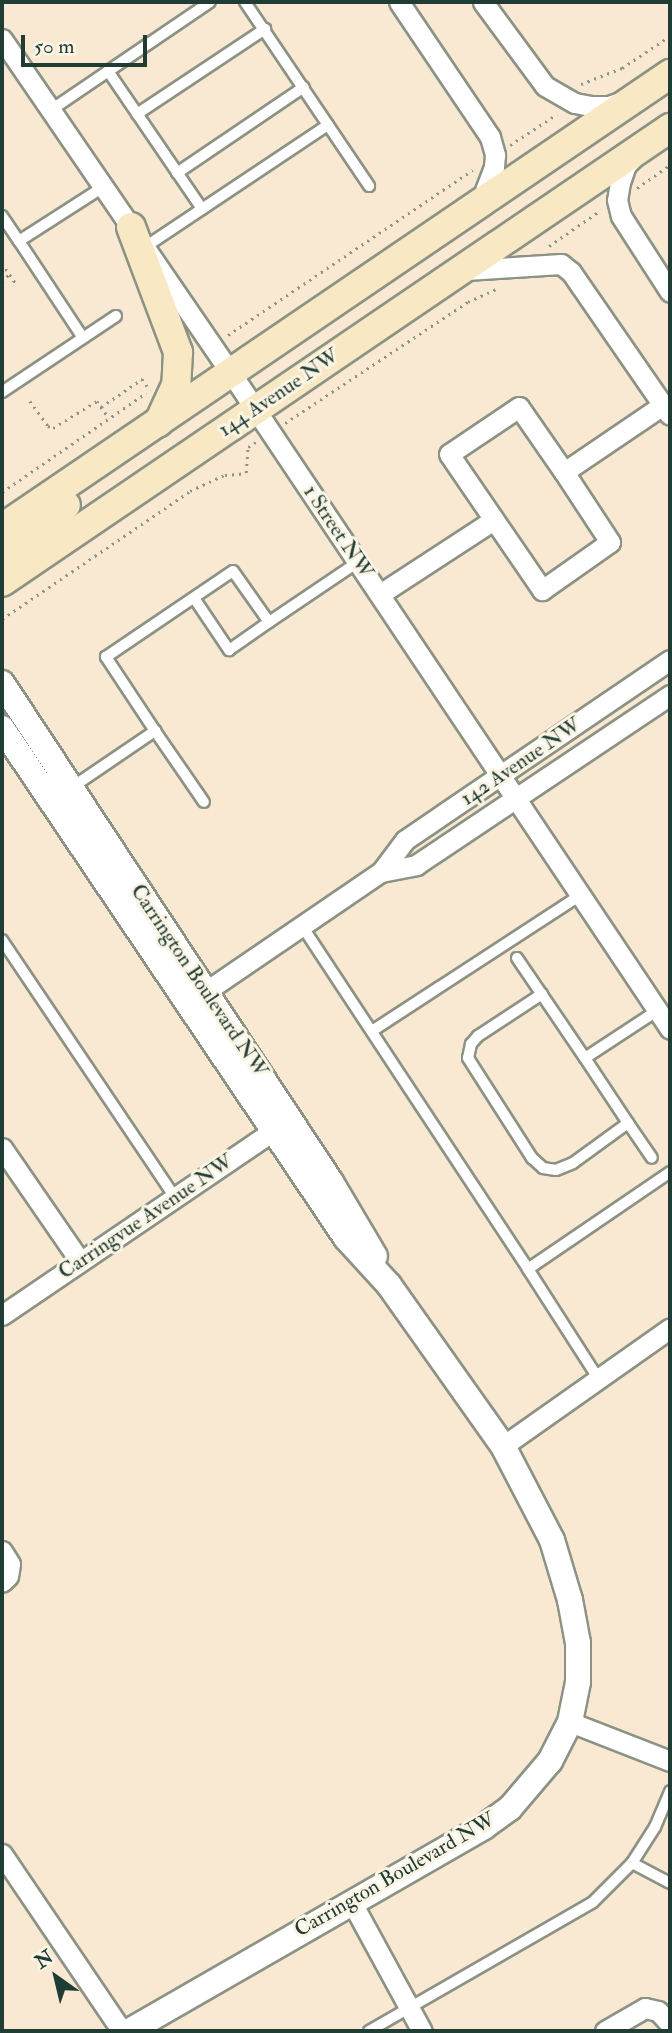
<!DOCTYPE html>
<style>
body{margin:0}
#map{position:relative;width:672px;height:2033px;overflow:hidden;background:#f9e9d3;font-family:"IM FELL Double Pica",serif}
div>[style]{position:absolute}
.path>*{height:2.5px;margin-top:-1.25px;transform-origin:0;background:repeating-linear-gradient(90deg,#8c9384 0 2px,transparent 0 7px)}
.roads{filter:drop-shadow(2px 0 #8c9384) drop-shadow(-2px 0 #8c9384) drop-shadow(0 2px #8c9384) drop-shadow(0 -2px #8c9384)}
.service>*{height:10px;margin:-5px;padding:0 5px;transform-origin:5px;border-radius:5px;background:#fff}
.minor>*{height:19px;margin:-9.5px;padding:0 9.5px;transform-origin:9.5px;border-radius:9.5px;background:#fff}
.tertiary>*{height:24px;margin:-12px;padding:0 12px;transform-origin:12px;border-radius:12px;background:#fff}
.secondary>*{height:28px;margin:-14px;padding:0 14px;transform-origin:14px;border-radius:14px;background:#f8e8c3}
span{translate:-50% -50%;white-space:nowrap;text-align:center;line-height:1.15;-webkit-text-stroke:6px #fcf5e5;paint-order:stroke}
.street-label{font-size:21px;color:#1f3d34}
.frame{position:absolute;inset:0;border:4px solid #1f3d34;pointer-events:none}
.north{position:absolute;left:21px;top:1942px;width:70px;height:70px;-webkit-text-stroke:5px #fcf5e5;paint-order:stroke;rotate:326deg;font-size:19px;font-weight:700;line-height:28px;text-align:center;color:#1f3d34}
.north::after{content:'';display:block;margin:auto;width:24px;height:32px;background:#1f3d34;clip-path:polygon(50% 0,100% 100%,50% 72%,0 100%)}
.scale{position:absolute;left:21px;top:35px;width:126px;height:32px;box-sizing:border-box;border:4px solid #1f3d34;border-top:0;padding-left:9px;font-size:21px;line-height:24px;white-space:nowrap;color:#1f3d34;-webkit-text-stroke:5px #fcf5e5;paint-order:stroke}
</style>
<div id="map">
<div class="path">
<i style="left:581px;top:84px;width:44px;rotate:-21.3deg"></i>
<i style="left:622px;top:68px;width:58px;rotate:-33.7deg"></i>
<i style="left:510px;top:145px;width:56px;rotate:-33.4deg"></i>
<i style="left:637px;top:188px;width:40px;rotate:-34.9deg"></i>
<i style="left:549px;top:246px;width:63px;rotate:-34.7deg"></i>
<i style="left:2px;top:263px;width:27px;rotate:56deg"></i>
<i style="left:2px;top:282px;width:11px;rotate:-49deg"></i>
<i style="left:228px;top:335px;width:295px;rotate:-34deg"></i>
<i style="left:30px;top:401px;width:31px;rotate:54deg"></i>
<i style="left:48px;top:426px;width:5px;rotate:22deg"></i>
<i style="left:53px;top:428px;width:52px;rotate:-31.5deg"></i>
<i style="left:97px;top:401px;width:21px;rotate:55deg"></i>
<i style="left:101px;top:407px;width:50px;rotate:-34.3deg"></i>
<i style="left:142px;top:379px;width:14px;rotate:54deg"></i>
<i style="left:285px;top:423px;width:219px;rotate:-33.5deg"></i>
<i style="left:468px;top:302px;width:33px;rotate:-25deg"></i>
<i style="left:2px;top:492px;width:175px;rotate:-34.5deg"></i>
<i style="left:2px;top:619px;width:227px;rotate:-34.2deg"></i>
<i style="left:190px;top:491px;width:38px;rotate:-25deg"></i>
<i style="left:225px;top:475px;width:21px;rotate:-5deg"></i>
<i style="left:246px;top:473px;width:26px;rotate:-86deg"></i>
<i style="left:248px;top:447px;width:9px;rotate:-32deg"></i>
</div>
<div class="roads">
<div class="service">
<i style="left:245px;top:2px;width:222px;rotate:56deg"></i>
<i style="left:108px;top:71px;width:167px;rotate:55.7deg"></i>
<i style="left:51px;top:110px;width:192px;rotate:-34.2deg"></i>
<i style="left:137px;top:114px;width:154px;rotate:-33.6deg"></i>
<i style="left:177px;top:173px;width:153px;rotate:-34.1deg"></i>
<i style="left:2px;top:216px;width:30px;rotate:56deg"></i>
<i style="left:19px;top:241px;width:100px;rotate:-32.7deg"></i>
<i style="left:19px;top:241px;width:116px;rotate:56.6deg"></i>
<i style="left:145px;top:247px;width:220px;rotate:-33.7deg"></i>
<i style="left:2px;top:392px;width:137px;rotate:-33.7deg"></i>
<i style="left:194px;top:598px;width:63px;rotate:56.1deg"></i>
<i style="left:229px;top:650px;width:49px;rotate:-35deg"></i>
<i style="left:155px;top:731px;width:86px;rotate:55.4deg"></i>
<i style="left:71px;top:788px;width:102px;rotate:-34.2deg"></i>
<i style="left:155px;top:731px;width:89px;rotate:-123.5deg"></i>
<i style="left:106px;top:657px;width:153px;rotate:-34.1deg"></i>
<i style="left:233px;top:571px;width:62px;rotate:54.8deg"></i>
<i style="left:269px;top:622px;width:107px;rotate:-34deg"></i>
<i style="left:302px;top:926px;width:411px;rotate:56.6deg"></i>
<i style="left:528px;top:1269px;width:172px;rotate:-34.3deg"></i>
<i style="left:2px;top:940px;width:310px;rotate:56.1deg"></i>
<i style="left:517px;top:958px;width:121px;rotate:55.8deg"></i>
<i style="left:585px;top:1058px;width:87px;rotate:-33.3deg"></i>
<i style="left:542px;top:994px;width:77px;rotate:146.7deg"></i>
<i style="left:478px;top:1036px;width:11px;rotate:131deg"></i>
<i style="left:471px;top:1044px;width:14px;rotate:102deg"></i>
<i style="left:468px;top:1058px;width:119px;rotate:57.4deg"></i>
<i style="left:532px;top:1158px;width:15px;rotate:42deg"></i>
<i style="left:543px;top:1168px;width:13px;rotate:9deg"></i>
<i style="left:556px;top:1170px;width:18px;rotate:-22deg"></i>
<i style="left:573px;top:1163px;width:68px;rotate:-36deg"></i>
<i style="left:628px;top:1123px;width:78px;rotate:-123.5deg"></i>
<i style="left:372px;top:1031px;width:249px;rotate:-33.1deg"></i>
<i style="left:628px;top:1123px;width:42px;rotate:55.6deg"></i>
<i style="left:528px;top:1269px;width:130px;rotate:57.3deg"></i>
<i style="left:632px;top:1863px;width:43px;rotate:27.8deg"></i>
<i style="left:369px;top:2031px;width:258px;rotate:-29.9deg"></i>
<i style="left:593px;top:1902px;width:55px;rotate:-45deg"></i>
<i style="left:632px;top:1863px;width:43px;rotate:-57.4deg"></i>
<i style="left:655px;top:1827px;width:39px;rotate:-67deg"></i>
</div>
<div class="minor">
<i style="left:399px;top:2px;width:163px;rotate:56deg"></i>
<i style="left:490px;top:137px;width:19px;rotate:74deg"></i>
<i style="left:495px;top:155px;width:12px;rotate:95deg"></i>
<i style="left:494px;top:167px;width:40px;rotate:111deg"></i>
<i style="left:483px;top:2px;width:104px;rotate:53.6deg"></i>
<i style="left:545px;top:86px;width:34px;rotate:30deg"></i>
<i style="left:575px;top:103px;width:15px;rotate:11deg"></i>
<i style="left:590px;top:106px;width:19px"></i>
<i style="left:609px;top:106px;width:15px;rotate:-20deg"></i>
<i style="left:2px;top:39px;width:405px;rotate:55.6deg"></i>
<i style="left:231px;top:373px;width:789px;rotate:56.21deg"></i>
<i style="left:633px;top:158px;width:10px;rotate:135deg"></i>
<i style="left:626px;top:165px;width:18px;rotate:109deg"></i>
<i style="left:620px;top:182px;width:18px;rotate:99deg"></i>
<i style="left:617px;top:200px;width:16px;rotate:76deg"></i>
<i style="left:621px;top:216px;width:90px;rotate:57.2deg"></i>
<i style="left:466px;top:270px;width:95px;rotate:-3.6deg"></i>
<i style="left:561px;top:264px;width:13px;rotate:39deg"></i>
<i style="left:571px;top:272px;width:173px;rotate:55.4deg"></i>
<i style="left:564px;top:472px;width:79px;rotate:-124.7deg"></i>
<i style="left:519px;top:407px;width:84px;rotate:146.1deg"></i>
<i style="left:449px;top:454px;width:165px;rotate:55.6deg"></i>
<i style="left:542px;top:590px;width:83px;rotate:-35.2deg"></i>
<i style="left:610px;top:542px;width:84px;rotate:-123.3deg"></i>
<i style="left:564px;top:472px;width:120px;rotate:-34.1deg"></i>
<i style="left:380px;top:594px;width:134px;rotate:-33.1deg"></i>
<i style="left:381px;top:872px;width:36px;rotate:-11deg"></i>
<i style="left:416px;top:865px;width:306px;rotate:-33.8deg"></i>
<i style="left:196px;top:998px;width:224px;rotate:-34.3deg"></i>
<i style="left:381px;top:872px;width:40px;rotate:-53deg"></i>
<i style="left:405px;top:840px;width:320px;rotate:-34.2deg"></i>
<i style="left:2px;top:1148px;width:137px;rotate:55.4deg"></i>
<i style="left:2px;top:1315px;width:341px;rotate:-34.2deg"></i>
<i style="left:503px;top:1446px;width:204px;rotate:-35.2deg"></i>
<i style="left:2px;top:1551px;width:15px;rotate:58deg"></i>
<i style="left:10px;top:1564px;width:12px;rotate:99deg"></i>
<i style="left:8px;top:1576px;width:8px;rotate:135deg"></i>
<i style="left:570px;top:1722px;width:107px;rotate:21.3deg"></i>
<i style="left:2px;top:1854px;width:214px;rotate:55.9deg"></i>
<i style="left:351px;top:1901px;width:148px;rotate:61.4deg"></i>
<i style="left:605px;top:2031px;width:46px;rotate:-29.9deg"></i>
<i style="left:645px;top:2008px;width:13px;rotate:13deg"></i>
<i style="left:658px;top:2011px;width:18px;rotate:47deg"></i>
</div>
<div class="tertiary">
<i style="left:2px;top:683px;width:598px;rotate:56.6deg"></i>
<i style="left:331px;top:1182px;width:86px;rotate:59.3deg"></i>
<i style="left:2px;top:728px;width:615px;rotate:56deg"></i>
<i style="left:346px;top:1238px;width:64px;rotate:47.5deg"></i>
<i style="left:389px;top:1285px;width:197px;rotate:54.7deg"></i>
<i style="left:503px;top:1446px;width:106px;rotate:62.5deg"></i>
<i style="left:552px;top:1540px;width:63px;rotate:73.3deg"></i>
<i style="left:570px;top:1600px;width:44px;rotate:79.5deg"></i>
<i style="left:578px;top:1643px;width:39px;rotate:90deg"></i>
<i style="left:578px;top:1682px;width:41px;rotate:101.3deg"></i>
<i style="left:570px;top:1722px;width:44px;rotate:117.1deg"></i>
<i style="left:550px;top:1761px;width:62px;rotate:130.4deg"></i>
<i style="left:510px;top:1808px;width:32px;rotate:144deg"></i>
<i style="left:484px;top:1827px;width:409px;rotate:150.1deg"></i>
</div>
<div class="secondary">
<i style="left:131px;top:227px;width:134px;rotate:69.4deg"></i>
<i style="left:178px;top:352px;width:33px;rotate:93deg"></i>
<i style="left:176px;top:385px;width:41px;rotate:114.7deg"></i>
<i style="left:2px;top:528px;width:808px;rotate:-34.2deg"></i>
<i style="left:2px;top:555px;width:81px;rotate:-38deg"></i>
<i style="left:2px;top:582px;width:808px;rotate:-34.2deg"></i>
</div>
</div>
<div class="street-label">
<span style="left:279px;top:393px;rotate:-34deg">144 Avenue NW</span>
<span style="left:338px;top:532px;rotate:56deg">1 Street NW</span>
<span style="left:521px;top:762px;rotate:-34deg">142 Avenue NW</span>
<span style="left:199px;top:981px;rotate:56deg">Carrington Boulevard NW</span>
<span style="left:146px;top:1217px;rotate:-34deg">Carringvue Avenue NW</span>
<span style="left:395px;top:1875px;rotate:-30deg">Carrington Boulevard NW</span>
</div>
<div class="frame"></div>
<div class="north">N</div>
<div class="scale">50 m</div>
</div>
